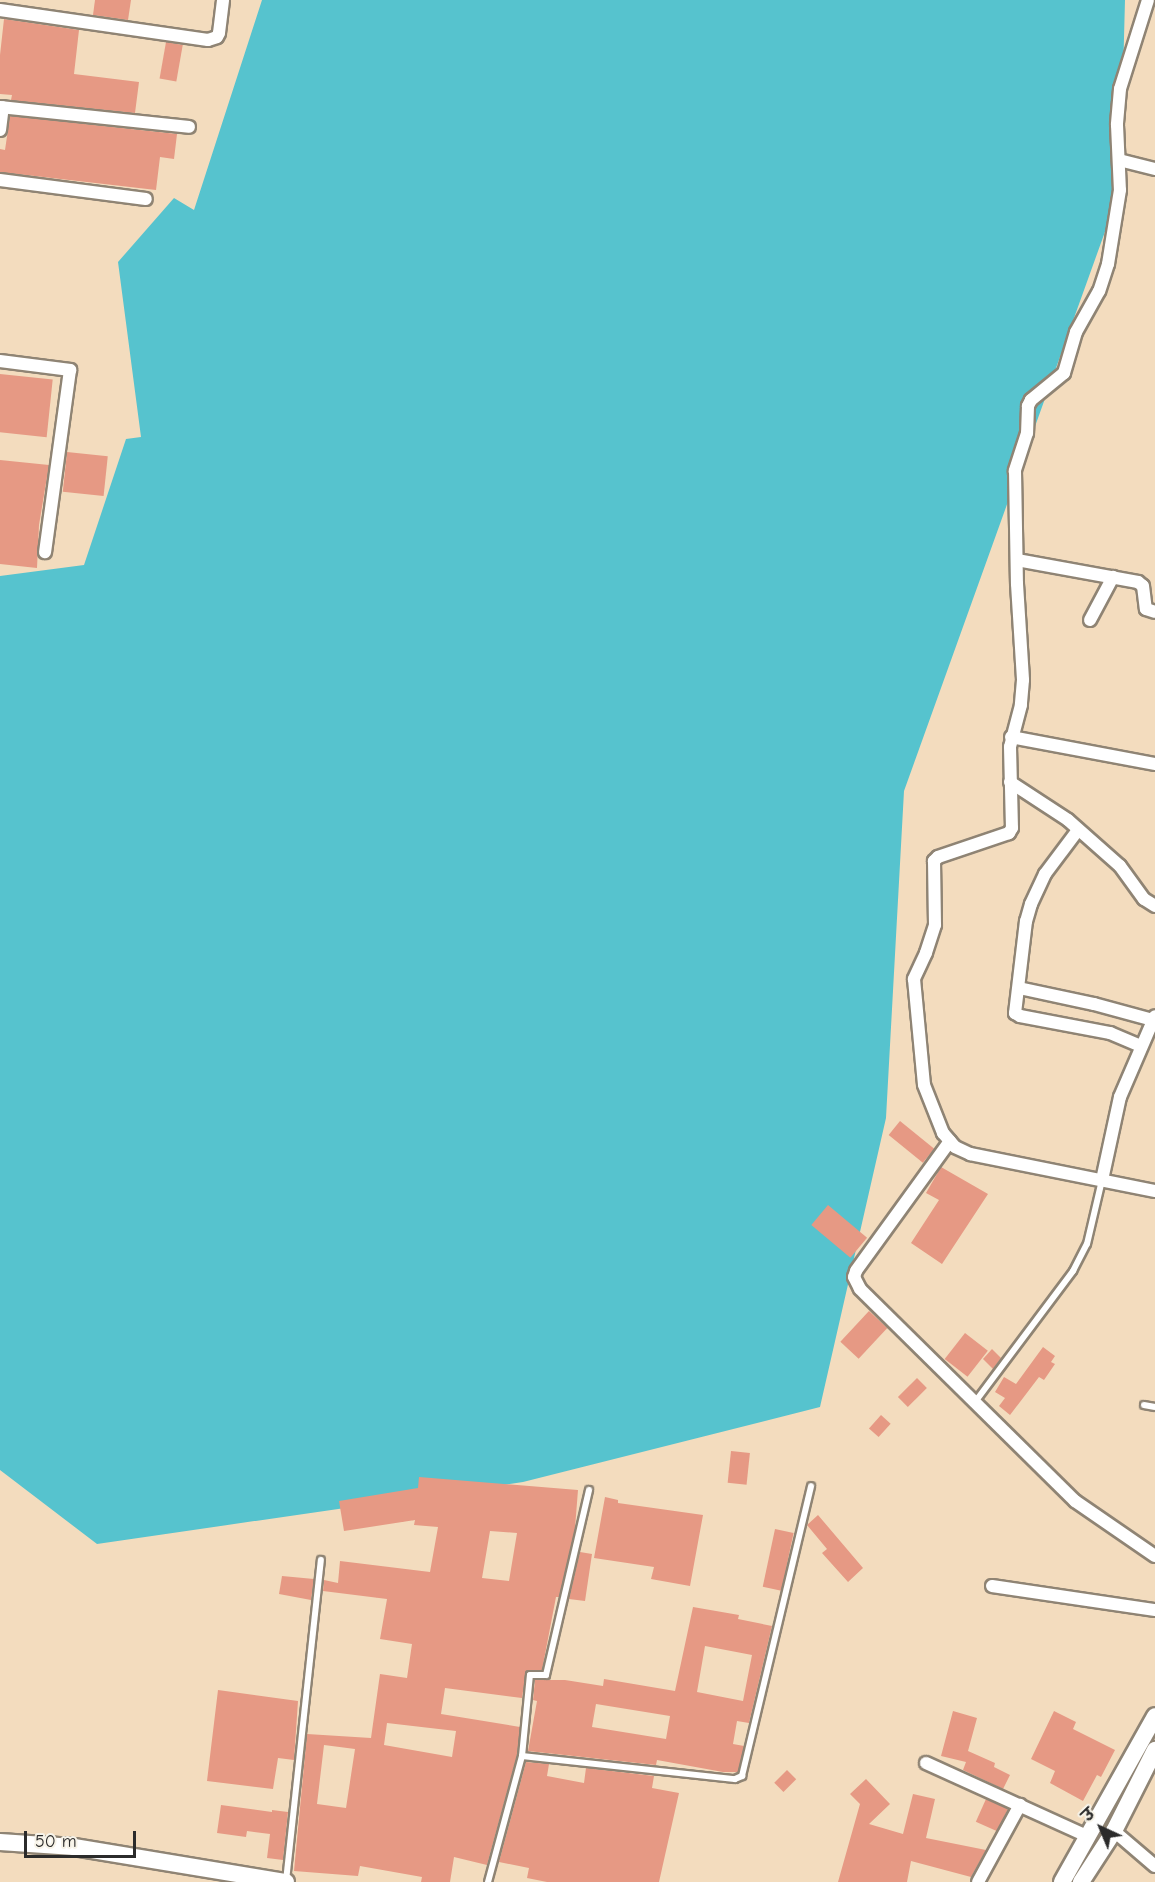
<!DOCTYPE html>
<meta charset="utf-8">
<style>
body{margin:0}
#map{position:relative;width:1155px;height:1882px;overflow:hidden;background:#f3dcbe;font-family:"Comic Neue","Playpen Sans Deva",sans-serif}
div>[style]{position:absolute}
.water>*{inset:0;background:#56c3ce}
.building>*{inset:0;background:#e69984;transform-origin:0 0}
.roads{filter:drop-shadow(2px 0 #8f8474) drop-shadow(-2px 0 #8f8474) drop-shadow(0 2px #8f8474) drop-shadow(0 -2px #8f8474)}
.service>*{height:6px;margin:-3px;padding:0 3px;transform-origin:3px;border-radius:3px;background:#fff}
.minor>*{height:12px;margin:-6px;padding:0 6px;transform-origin:6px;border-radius:6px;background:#fff}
.tertiary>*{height:16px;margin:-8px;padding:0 8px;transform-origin:8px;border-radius:8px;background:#fff}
span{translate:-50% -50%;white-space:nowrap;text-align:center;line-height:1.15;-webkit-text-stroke:4.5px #f7f3e8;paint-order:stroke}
.north{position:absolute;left:1071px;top:1798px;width:60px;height:60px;-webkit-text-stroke:4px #f7f3e8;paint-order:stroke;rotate:316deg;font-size:16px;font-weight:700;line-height:24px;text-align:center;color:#2b2b2b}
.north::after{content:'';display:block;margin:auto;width:21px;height:27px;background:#2b2b2b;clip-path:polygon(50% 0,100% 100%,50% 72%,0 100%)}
.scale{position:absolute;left:24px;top:1831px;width:112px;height:27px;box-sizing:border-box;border:3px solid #2b2b2b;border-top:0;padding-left:8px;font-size:18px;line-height:21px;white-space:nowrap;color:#2b2b2b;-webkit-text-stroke:4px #f7f3e8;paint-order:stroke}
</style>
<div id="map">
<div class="water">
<i style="clip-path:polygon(262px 0,1125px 0,1120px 190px,904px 791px,886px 1118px,820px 1407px,523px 1482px,97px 1544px,0 1470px,0 576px,84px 565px,126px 439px,141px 437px,118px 262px,174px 198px,194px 210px)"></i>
</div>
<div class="building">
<i style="clip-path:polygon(95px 0,131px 0,128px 20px,93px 15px)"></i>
<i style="clip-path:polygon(4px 19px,79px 30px,74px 74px,139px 82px,135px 113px,11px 100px,12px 95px,0 94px,0 55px)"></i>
<i style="left:166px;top:42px;width:17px;height:37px;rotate:10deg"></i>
<i style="clip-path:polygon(10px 116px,177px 134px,174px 159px,160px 157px,156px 190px,0 172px,0 149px,5px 150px)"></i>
<i style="left:0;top:374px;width:53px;height:58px;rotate:6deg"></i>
<i style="left:67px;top:452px;width:41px;height:40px;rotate:6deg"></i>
<i style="clip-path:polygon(0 460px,49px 465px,39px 525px,37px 568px,0 564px)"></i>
<i style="left:900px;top:1121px;width:44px;height:18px;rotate:39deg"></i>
<i style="clip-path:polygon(941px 1167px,988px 1194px,942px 1264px,911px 1243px,939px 1200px,926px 1193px)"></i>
<i style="left:828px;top:1205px;width:51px;height:26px;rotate:40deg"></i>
<i style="left:869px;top:1311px;width:25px;height:42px;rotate:43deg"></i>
<i style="left:965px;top:1333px;width:29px;height:33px;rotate:38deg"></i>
<i style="clip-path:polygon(1043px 1347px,1055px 1356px,1051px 1362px,1055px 1364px,1044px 1380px,1039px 1377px,1010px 1415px,999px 1406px,1005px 1398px,995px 1392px,1004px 1377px,1016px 1384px)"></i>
<i style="clip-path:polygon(992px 1349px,1001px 1358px,993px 1369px,983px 1359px)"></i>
<i style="left:917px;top:1378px;width:14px;height:27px;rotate:45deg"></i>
<i style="left:881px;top:1415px;width:13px;height:18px;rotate:42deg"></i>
<i style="left:731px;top:1451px;width:19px;height:32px;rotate:6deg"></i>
<i style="clip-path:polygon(evenodd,419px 1477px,578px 1490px,575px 1528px,559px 1597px,556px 1597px,542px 1670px,526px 1672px,522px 1698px,445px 1688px,441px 1714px,520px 1727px,517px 1755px,487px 1865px,454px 1857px,450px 1882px,421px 1882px,422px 1877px,360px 1866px,358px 1876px,294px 1871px,307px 1734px,371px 1738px,380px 1674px,407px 1678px,412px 1644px,380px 1639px,387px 1599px,323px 1591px,324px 1580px,338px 1583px,340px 1561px,430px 1572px,438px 1527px,414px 1525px,415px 1520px,344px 1531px,339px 1501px,418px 1488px,419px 1477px,490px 1531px,517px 1533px,509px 1581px,482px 1578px,490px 1531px,419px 1477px,387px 1723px,456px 1731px,452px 1757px,384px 1745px,387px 1723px,419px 1477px,324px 1745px,355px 1749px,346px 1808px,317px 1804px,324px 1745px)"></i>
<i style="clip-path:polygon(605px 1497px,618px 1500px,618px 1503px,703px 1515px,690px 1586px,651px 1579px,654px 1567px,594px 1558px)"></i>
<i style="clip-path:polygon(818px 1515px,863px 1568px,848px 1582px,822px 1553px,827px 1549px,807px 1525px)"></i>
<i style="left:775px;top:1529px;width:19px;height:59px;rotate:12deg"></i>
<i style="clip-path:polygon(580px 1552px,592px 1554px,585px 1601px,569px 1599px)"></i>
<i style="clip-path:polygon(282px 1576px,314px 1579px,311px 1600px,279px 1594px)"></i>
<i style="clip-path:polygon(evenodd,693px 1607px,739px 1615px,738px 1619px,772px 1626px,749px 1723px,737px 1721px,733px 1744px,744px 1746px,738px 1772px,723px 1772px,657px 1760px,656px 1765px,528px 1751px,537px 1701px,533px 1700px,535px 1680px,565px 1680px,603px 1686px,604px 1679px,675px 1691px,693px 1607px,705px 1646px,752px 1655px,743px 1701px,697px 1692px,705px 1646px,693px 1607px,596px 1704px,670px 1716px,666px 1739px,592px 1727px,596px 1704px)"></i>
<i style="clip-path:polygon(218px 1690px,298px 1701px,294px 1760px,278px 1758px,273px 1789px,207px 1781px)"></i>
<i style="clip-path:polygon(953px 1711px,977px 1718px,968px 1751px,995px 1763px,994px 1767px,1010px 1775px,1003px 1789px,963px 1770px,966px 1762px,941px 1756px)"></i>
<i style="clip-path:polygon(1054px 1711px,1076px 1722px,1073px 1729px,1115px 1750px,1101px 1777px,1097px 1775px,1083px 1801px,1050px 1783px,1055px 1771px,1031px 1759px)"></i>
<i style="clip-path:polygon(526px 1762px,549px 1764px,547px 1776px,584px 1783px,586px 1768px,654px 1776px,652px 1788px,679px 1793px,659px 1882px,547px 1882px,527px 1878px,529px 1868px,499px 1862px)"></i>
<i style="left:787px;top:1770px;width:13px;height:18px;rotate:45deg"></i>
<i style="clip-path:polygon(866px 1779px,890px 1804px,869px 1824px,903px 1834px,913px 1794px,935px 1799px,926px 1838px,986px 1850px,971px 1877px,911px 1861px,907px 1882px,838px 1882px,860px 1804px,850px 1794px)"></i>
<i style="left:986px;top:1799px;width:24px;height:25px;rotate:24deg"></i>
<i style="clip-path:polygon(221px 1805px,272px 1812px,272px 1810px,288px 1812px,283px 1860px,267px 1858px,270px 1834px,247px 1831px,246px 1837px,217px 1833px)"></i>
</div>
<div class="roads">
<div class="service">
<i style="left:975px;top:1402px;width:164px;rotate:-53.2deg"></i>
<i style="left:1073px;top:1271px;width:30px;rotate:-63deg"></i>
<i style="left:1087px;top:1244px;width:66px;rotate:-76.8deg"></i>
<i style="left:1144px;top:1405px;width:11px;rotate:10deg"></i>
<i style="left:522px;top:1756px;width:214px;rotate:6.2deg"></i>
<i style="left:735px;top:1779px;width:8px;rotate:-23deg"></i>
<i style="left:742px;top:1776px;width:298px;rotate:-76.6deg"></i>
<i style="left:286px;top:1881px;width:323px;rotate:-83.8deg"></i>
<i style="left:488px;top:1882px;width:131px;rotate:-74.9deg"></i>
<i style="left:522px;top:1756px;width:81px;rotate:-84.4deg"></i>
<i style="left:530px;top:1675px;width:16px"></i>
<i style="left:546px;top:1675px;width:190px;rotate:-76.9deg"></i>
</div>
<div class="minor">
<i style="left:1148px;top:0;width:93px;rotate:107.5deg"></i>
<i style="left:1120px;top:89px;width:36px;rotate:95deg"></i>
<i style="left:1117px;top:125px;width:65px;rotate:87.4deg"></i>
<i style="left:1120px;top:190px;width:75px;rotate:99.2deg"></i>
<i style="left:1108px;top:264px;width:28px;rotate:108deg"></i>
<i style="left:1099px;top:291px;width:47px;rotate:119.3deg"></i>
<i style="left:1076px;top:332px;width:43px;rotate:106.3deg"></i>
<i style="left:1064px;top:373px;width:43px;rotate:140.7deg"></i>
<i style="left:1031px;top:400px;width:7px;rotate:117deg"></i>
<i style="left:1028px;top:406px;width:27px;rotate:92deg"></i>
<i style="left:1027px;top:433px;width:40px;rotate:108deg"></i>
<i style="left:1015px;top:471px;width:113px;rotate:89deg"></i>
<i style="left:1017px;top:584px;width:96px;rotate:86.4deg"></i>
<i style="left:1023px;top:680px;width:25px;rotate:95deg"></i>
<i style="left:1021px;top:705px;width:43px;rotate:104.7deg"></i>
<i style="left:1010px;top:747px;width:81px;rotate:88.6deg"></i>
<i style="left:1012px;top:828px;width:6px;rotate:121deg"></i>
<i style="left:1009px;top:833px;width:75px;rotate:161.3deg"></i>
<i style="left:938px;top:857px;width:6px;rotate:135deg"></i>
<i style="left:934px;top:861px;width:64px;rotate:89.1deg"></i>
<i style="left:935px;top:925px;width:29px;rotate:108deg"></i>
<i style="left:926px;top:953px;width:29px;rotate:115deg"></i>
<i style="left:914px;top:979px;width:106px;rotate:84.6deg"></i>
<i style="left:924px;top:1085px;width:52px;rotate:68.4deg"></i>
<i style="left:943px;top:1133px;width:18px;rotate:49deg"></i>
<i style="left:955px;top:1147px;width:17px;rotate:25deg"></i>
<i style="left:970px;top:1154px;width:189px;rotate:11.3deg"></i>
<i style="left:0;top:10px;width:210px;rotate:8.2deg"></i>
<i style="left:208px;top:40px;width:9px;rotate:-18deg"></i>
<i style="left:217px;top:37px;width:4px;rotate:-63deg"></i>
<i style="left:219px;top:33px;width:33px;rotate:-83deg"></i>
<i style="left:0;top:107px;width:190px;rotate:6deg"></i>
<i style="left:0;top:130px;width:23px;rotate:-83deg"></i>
<i style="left:1119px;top:160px;width:37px;rotate:14deg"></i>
<i style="left:0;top:180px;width:147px;rotate:7.4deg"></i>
<i style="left:0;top:361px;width:71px;rotate:7.3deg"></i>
<i style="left:70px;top:370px;width:184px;rotate:97.8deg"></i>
<i style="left:1017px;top:560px;width:123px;rotate:10.3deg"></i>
<i style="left:1138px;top:582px;width:6px;rotate:39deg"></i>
<i style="left:1143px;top:586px;width:23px;rotate:83deg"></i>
<i style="left:1146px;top:609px;width:9px;rotate:18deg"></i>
<i style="left:1090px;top:620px;width:49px;rotate:-61.9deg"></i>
<i style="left:1011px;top:737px;width:147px;rotate:10.6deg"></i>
<i style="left:1010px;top:782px;width:69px;rotate:33.2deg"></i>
<i style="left:1068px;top:820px;width:69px;rotate:41.5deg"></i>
<i style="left:1120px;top:866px;width:41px;rotate:54deg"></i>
<i style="left:1144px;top:899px;width:13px;rotate:32deg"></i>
<i style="left:1078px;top:830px;width:55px;rotate:126.9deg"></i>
<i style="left:1045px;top:874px;width:33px;rotate:115deg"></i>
<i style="left:1031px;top:904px;width:18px;rotate:106deg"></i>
<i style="left:1026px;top:921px;width:93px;rotate:96.8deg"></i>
<i style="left:1015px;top:1013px;width:6px;rotate:31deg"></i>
<i style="left:1020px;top:1016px;width:92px;rotate:10.7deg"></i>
<i style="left:1110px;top:1033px;width:34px;rotate:23deg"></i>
<i style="left:1019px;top:988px;width:77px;rotate:12deg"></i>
<i style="left:1094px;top:1004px;width:61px;rotate:15.2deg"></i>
<i style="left:950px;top:1141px;width:160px;rotate:125.9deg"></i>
<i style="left:856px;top:1271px;width:6px;rotate:108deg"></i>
<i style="left:854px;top:1277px;width:13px;rotate:63deg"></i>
<i style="left:860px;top:1289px;width:302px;rotate:44.6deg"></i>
<i style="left:1075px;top:1501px;width:97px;rotate:34.5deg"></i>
<i style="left:1102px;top:1180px;width:85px;rotate:-77.8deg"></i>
<i style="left:1120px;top:1097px;width:88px;rotate:-66.6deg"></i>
<i style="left:992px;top:1586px;width:165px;rotate:8.4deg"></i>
<i style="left:926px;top:1763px;width:177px;rotate:24.4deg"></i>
<i style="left:1114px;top:1831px;width:54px;rotate:40.5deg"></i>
<i style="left:978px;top:1882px;width:88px;rotate:-61.4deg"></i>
</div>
<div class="tertiary">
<i style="left:0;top:1842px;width:74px;rotate:3.9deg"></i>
<i style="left:74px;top:1847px;width:215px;rotate:9.4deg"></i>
<i style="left:1062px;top:1882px;width:190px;rotate:-60.7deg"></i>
<i style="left:1081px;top:1882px;width:61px;rotate:-57.1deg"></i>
<i style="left:1114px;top:1831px;width:91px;rotate:-63.2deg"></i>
</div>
</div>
<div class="north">उ</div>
<div class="scale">50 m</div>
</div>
